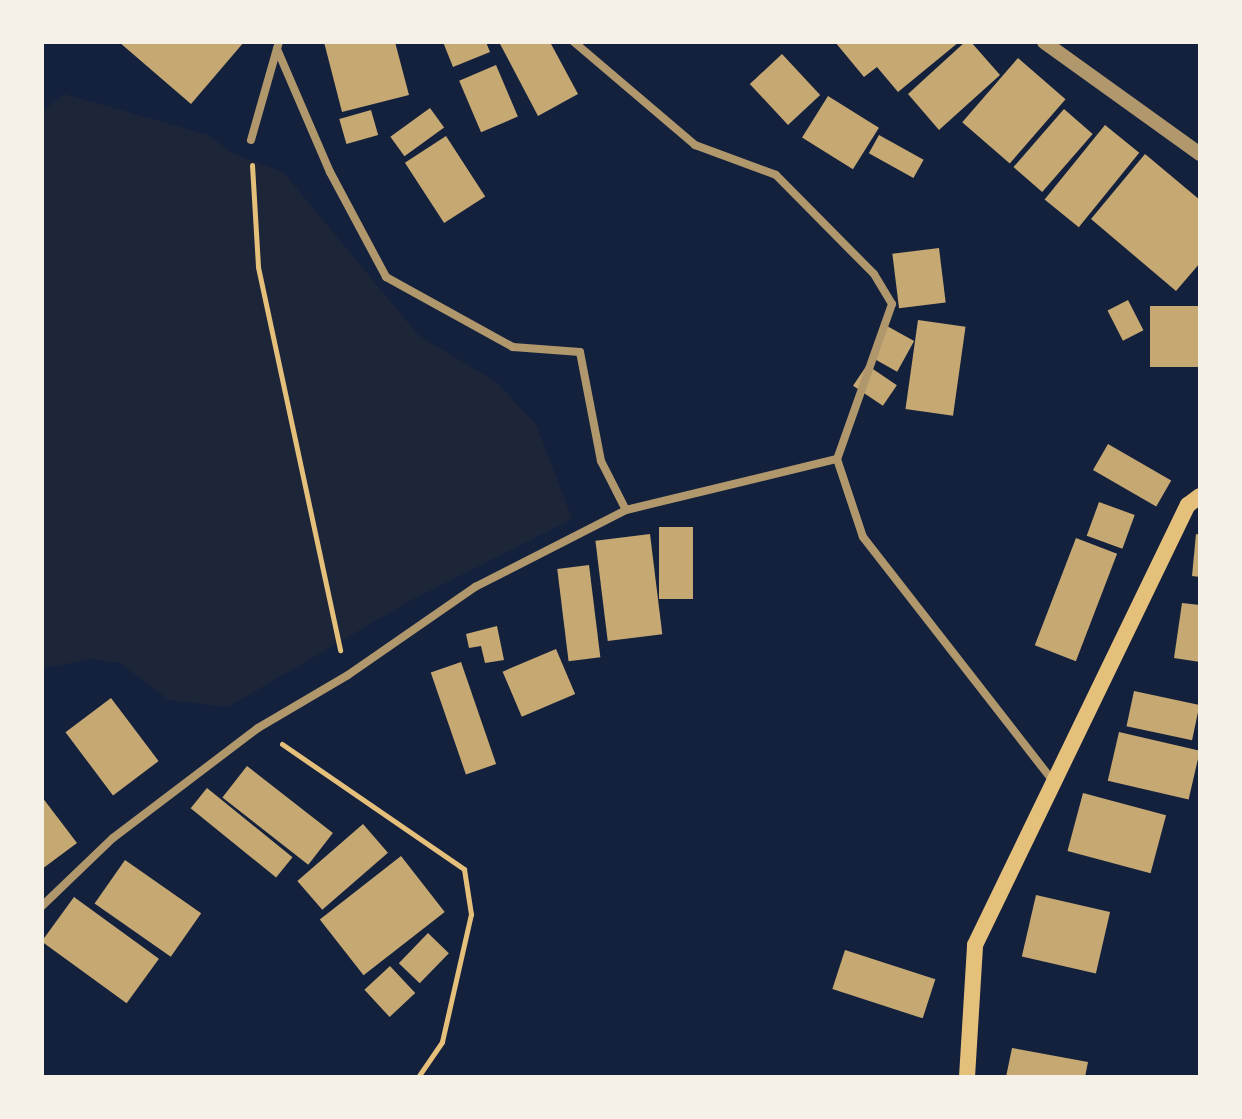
<!DOCTYPE html>
<style>
body{margin:0}
#map{position:relative;width:1242px;height:1119px;overflow:hidden;background:#14213d;font-family:Lato,sans-serif}
div>[style]{position:absolute}
.green>*{inset:0;background:#1d2539}
.building>*{inset:0;background:#c6a872;transform-origin:0 0}
.path>*{height:5px;margin:-2.5px;padding:0 2.5px;transform-origin:2.5px;border-radius:2.5px;background:#e5c07b}
.minor>*{height:8px;margin:-4px;padding:0 4px;transform-origin:4px;border-radius:4px;background:#b1986c}
.tertiary>*{height:14px;margin:-7px;padding:0 7px;transform-origin:7px;border-radius:7px;background:#b1986c}
.secondary>*{height:16px;margin:-8px;padding:0 8px;transform-origin:8px;border-radius:8px;background:#e5c07b}
span{translate:-50% -50%;white-space:nowrap;text-align:center;line-height:1.15;-webkit-text-stroke:8px #f6f1e7;paint-order:stroke}
.frame{position:absolute;inset:0;border:44px solid #f6f1e7;pointer-events:none}
</style>
<div id="map">
<div class="green">
<i style="clip-path:polygon(64px 94px,208px 135px,232px 153px,283px 172px,419px 336px,495px 381px,536px 424px,572px 519px,413px 599px,228px 707px,169px 700px,120px 663px,94px 659px,42px 668px,42px 112px)"></i>
</div>
<div class="building">
<i style="clip-path:polygon(119px 42px,244px 42px,191px 104px)"></i>
<i style="clip-path:polygon(324px 42px,395px 42px,409px 95px,342px 112px)"></i>
<i style="clip-path:polygon(443px 42px,486px 42px,490px 52px,453px 67px)"></i>
<i style="clip-path:polygon(499px 42px,550px 42px,578px 94px,538px 116px)"></i>
<i style="clip-path:polygon(835px 42px,959px 42px,898px 92px,877px 67px,864px 77px)"></i>
<i style="clip-path:polygon(965px 42px,971px 42px,1000px 75px,939px 130px,908px 94px)"></i>
<i style="left:782px;top:54px;width:56px;height:44px;rotate:47deg"></i>
<i style="left:1018px;top:58px;width:63px;height:85px;rotate:41deg"></i>
<i style="left:496px;top:65px;width:56px;height:40px;rotate:67deg"></i>
<i style="left:828px;top:96px;width:60px;height:49px;rotate:32deg"></i>
<i style="left:430px;top:108px;width:24px;height:49px;rotate:54deg"></i>
<i style="left:1064px;top:109px;width:38px;height:77px;rotate:41deg"></i>
<i style="left:371px;top:110px;width:26px;height:33px;rotate:74deg"></i>
<i style="left:1105px;top:125px;width:44px;height:96px;rotate:39deg"></i>
<i style="left:879px;top:135px;width:51px;height:21px;rotate:29deg"></i>
<i style="left:446px;top:136px;width:72px;height:49px;rotate:57deg"></i>
<i style="clip-path:polygon(1145px 154px,1200px 200px,1200px 263px,1176px 291px,1091px 219px)"></i>
<i style="left:939px;top:248px;width:55px;height:47px;rotate:83deg"></i>
<i style="left:1128px;top:300px;width:34px;height:23px;rotate:63deg"></i>
<i style="left:1200px;top:306px;width:61px;height:50px;rotate:90deg"></i>
<i style="left:918px;top:320px;width:48px;height:90px;rotate:8deg"></i>
<i style="left:887px;top:326px;width:31px;height:35px;rotate:29deg"></i>
<i style="left:867px;top:365px;width:36px;height:25px;rotate:34deg"></i>
<i style="left:1108px;top:444px;width:73px;height:30px;rotate:30deg"></i>
<i style="left:1099px;top:502px;width:38px;height:36px;rotate:20deg"></i>
<i style="left:659px;top:527px;width:34px;height:72px"></i>
<i style="left:650px;top:534px;width:101px;height:55px;rotate:83deg"></i>
<i style="clip-path:polygon(1196px 534px,1200px 535px,1200px 577px,1192px 576px)"></i>
<i style="left:1076px;top:538px;width:44px;height:115px;rotate:21deg"></i>
<i style="left:589px;top:565px;width:93px;height:32px;rotate:83deg"></i>
<i style="clip-path:polygon(1182px 603px,1200px 605px,1200px 662px,1174px 658px)"></i>
<i style="clip-path:polygon(497px 626px,504px 660px,485px 663px,481px 646px,469px 648px,466px 634px)"></i>
<i style="left:556px;top:649px;width:49px;height:58px;rotate:67deg"></i>
<i style="left:461px;top:662px;width:108px;height:32px;rotate:71deg"></i>
<i style="left:1134px;top:691px;width:67px;height:36px;rotate:12deg"></i>
<i style="left:111px;top:698px;width:79px;height:57px;rotate:53deg"></i>
<i style="left:1119px;top:732px;width:83px;height:50px;rotate:13deg"></i>
<i style="left:247px;top:766px;width:109px;height:40px;rotate:38deg"></i>
<i style="left:207px;top:788px;width:110px;height:26px;rotate:39deg"></i>
<i style="left:1083px;top:793px;width:86px;height:60px;rotate:15deg"></i>
<i style="clip-path:polygon(42px 797px,77px 843px,42px 869px)"></i>
<i style="left:363px;top:824px;width:38px;height:87px;rotate:49deg"></i>
<i style="left:401px;top:856px;width:71px;height:103px;rotate:52deg"></i>
<i style="left:125px;top:860px;width:93px;height:53px;rotate:35deg"></i>
<i style="left:1036px;top:895px;width:76px;height:63px;rotate:13deg"></i>
<i style="left:74px;top:897px;width:105px;height:55px;rotate:36deg"></i>
<i style="left:428px;top:933px;width:29px;height:42px;rotate:44deg"></i>
<i style="left:845px;top:950px;width:95px;height:41px;rotate:18deg"></i>
<i style="left:390px;top:966px;width:37px;height:35px;rotate:47deg"></i>
<i style="clip-path:polygon(1012px 1048px,1088px 1062px,1085px 1077px,1006px 1077px)"></i>
</div>
<div class="path">
<i style="left:252px;top:165px;width:102px;rotate:86.6deg"></i>
<i style="left:258px;top:267px;width:392px;rotate:77.9deg"></i>
<i style="left:282px;top:744px;width:221px;rotate:34.5deg"></i>
<i style="left:464px;top:869px;width:46px;rotate:81.2deg"></i>
<i style="left:471px;top:914px;width:131px;rotate:102.8deg"></i>
<i style="left:442px;top:1042px;width:42px;rotate:124.4deg"></i>
</div>
<div class="minor">
<i style="left:574px;top:42px;width:159px;rotate:40.4deg"></i>
<i style="left:695px;top:145px;width:86px;rotate:20.3deg"></i>
<i style="left:776px;top:175px;width:139px;rotate:45.3deg"></i>
<i style="left:874px;top:274px;width:35px;rotate:59deg"></i>
<i style="left:892px;top:304px;width:164px;rotate:109.5deg"></i>
<i style="left:837px;top:459px;width:82px;rotate:71.6deg"></i>
<i style="left:863px;top:537px;width:311px;rotate:52.1deg"></i>
<i style="left:277px;top:49px;width:134px;rotate:66.7deg"></i>
<i style="left:330px;top:172px;width:119px;rotate:61.9deg"></i>
<i style="left:386px;top:277px;width:145px;rotate:28.9deg"></i>
<i style="left:513px;top:347px;width:67px;rotate:4.3deg"></i>
<i style="left:580px;top:352px;width:111px;rotate:79.1deg"></i>
<i style="left:601px;top:461px;width:55px;rotate:63deg"></i>
<i style="left:251px;top:140px;width:102px;rotate:-74.1deg"></i>
<i style="left:42px;top:906px;width:98px;rotate:-43.8deg"></i>
<i style="left:113px;top:838px;width:182px;rotate:-37.2deg"></i>
<i style="left:258px;top:728px;width:104px;rotate:-30.5deg"></i>
<i style="left:348px;top:675px;width:155px;rotate:-34.7deg"></i>
<i style="left:475px;top:587px;width:169px;rotate:-27deg"></i>
<i style="left:626px;top:510px;width:217px;rotate:-13.6deg"></i>
</div>
<div class="tertiary">
<i style="left:1044px;top:42px;width:192px;rotate:35.7deg"></i>
</div>
<div class="secondary">
<i style="left:967px;top:1077px;width:132px;rotate:-86.5deg"></i>
<i style="left:975px;top:945px;width:489px;rotate:-64.2deg"></i>
<i style="left:1188px;top:505px;width:15px;rotate:-37deg"></i>
</div>
<div class="frame"></div>
</div>
